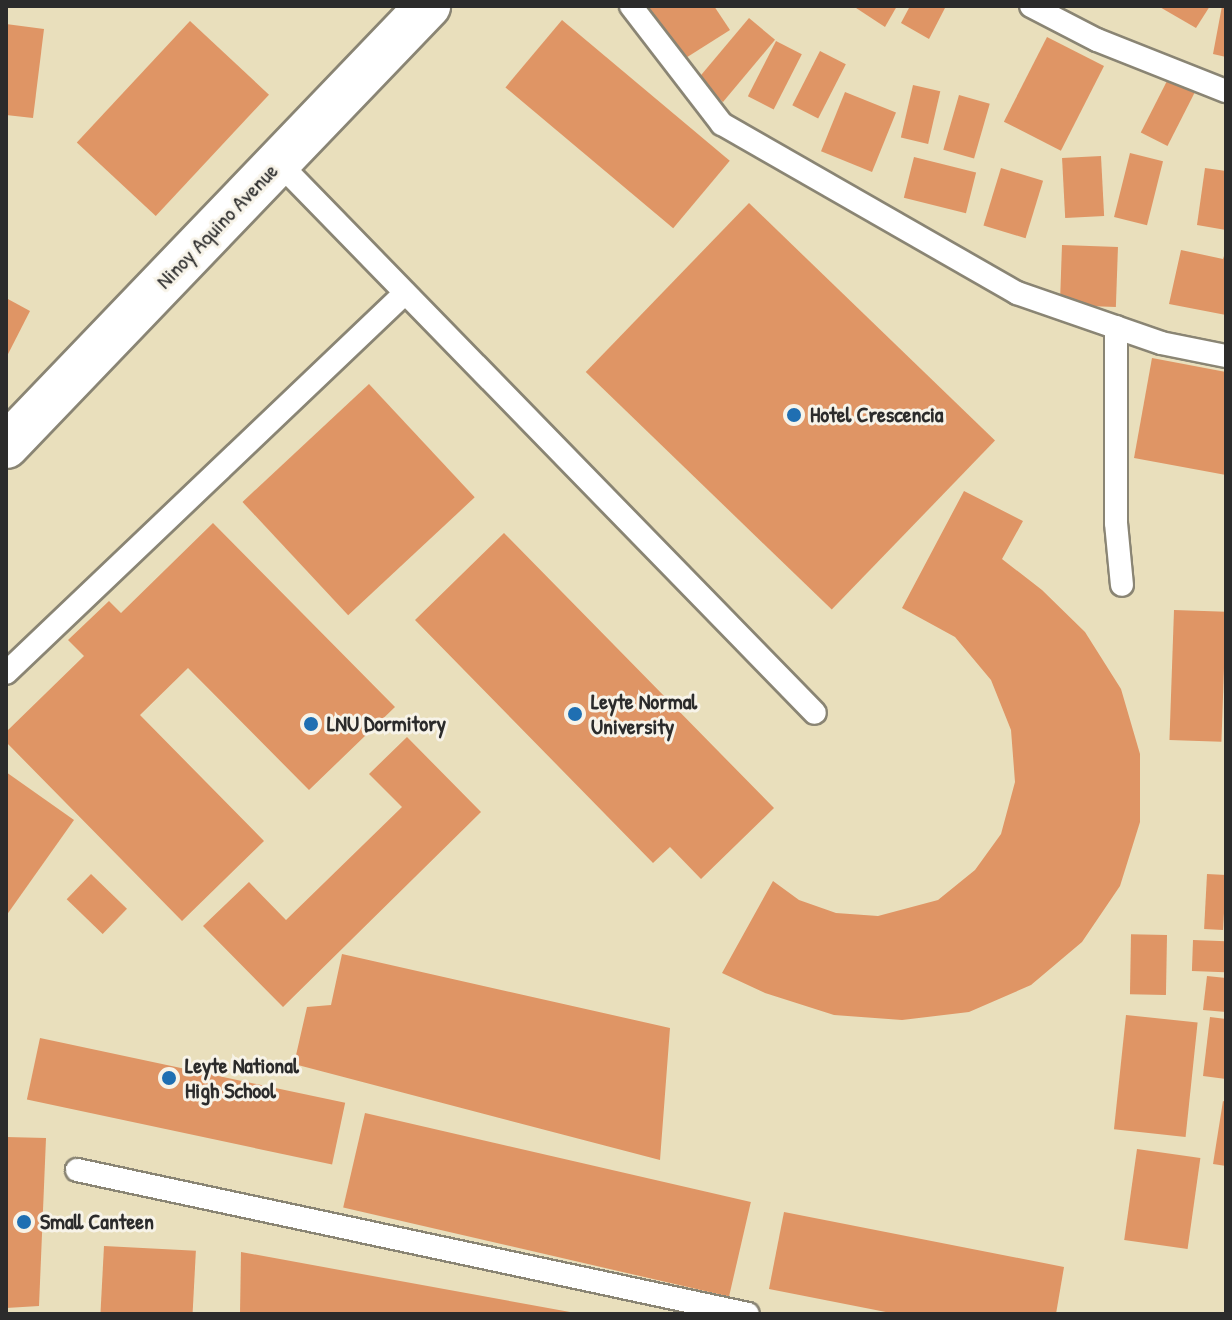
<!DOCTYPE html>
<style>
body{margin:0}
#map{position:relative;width:1232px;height:1320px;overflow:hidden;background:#e9dfbc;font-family:"Patrick Hand",sans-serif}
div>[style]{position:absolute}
.building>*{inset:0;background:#df9565;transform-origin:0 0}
.roads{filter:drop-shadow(2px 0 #8a8574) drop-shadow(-2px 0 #8a8574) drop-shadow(0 2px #8a8574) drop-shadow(0 -2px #8a8574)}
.lane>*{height:22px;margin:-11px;padding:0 11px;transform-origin:11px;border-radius:11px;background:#fff}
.secondary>*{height:44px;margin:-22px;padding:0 22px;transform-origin:22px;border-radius:22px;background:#fff}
.dots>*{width:22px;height:22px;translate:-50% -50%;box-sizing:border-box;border:4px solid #f7f3e8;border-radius:50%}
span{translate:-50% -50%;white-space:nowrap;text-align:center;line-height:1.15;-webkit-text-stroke:6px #f7f3e8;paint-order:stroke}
.street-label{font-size:22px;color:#2b2b2b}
.poi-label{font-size:22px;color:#2b2b2b;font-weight:700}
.left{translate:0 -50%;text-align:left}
.frame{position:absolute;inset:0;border:8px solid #2b2b2b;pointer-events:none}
</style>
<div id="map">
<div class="building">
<i style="clip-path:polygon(646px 6px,714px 6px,730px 30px,681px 61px)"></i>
<i style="clip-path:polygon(853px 6px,897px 6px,885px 27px)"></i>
<i style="clip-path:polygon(910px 6px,946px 6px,929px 39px,901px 23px)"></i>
<i style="clip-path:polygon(1158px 6px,1210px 6px,1196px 28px)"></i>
<i style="clip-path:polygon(1222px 6px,1226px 6px,1226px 57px,1213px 54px)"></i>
<i style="left:749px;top:18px;width:34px;height:81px;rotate:40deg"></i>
<i style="left:562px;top:20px;width:219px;height:88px;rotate:40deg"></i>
<i style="left:190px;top:21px;width:108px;height:166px;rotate:43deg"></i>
<i style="clip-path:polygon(6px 24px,44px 29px,33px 118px,6px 115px)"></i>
<i style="left:1047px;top:37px;width:64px;height:95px;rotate:27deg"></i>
<i style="left:776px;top:41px;width:29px;height:62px;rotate:27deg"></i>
<i style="left:820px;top:51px;width:29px;height:61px;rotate:27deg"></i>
<i style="left:1168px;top:79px;width:30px;height:60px;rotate:27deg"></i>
<i style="left:913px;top:85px;width:28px;height:54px;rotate:13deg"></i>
<i style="left:845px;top:92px;width:55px;height:64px;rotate:22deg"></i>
<i style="left:959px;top:95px;width:32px;height:57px;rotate:16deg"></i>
<i style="left:1130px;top:153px;width:34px;height:66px;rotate:14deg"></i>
<i style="left:1101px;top:156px;width:60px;height:39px;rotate:87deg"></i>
<i style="left:914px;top:157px;width:64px;height:42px;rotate:14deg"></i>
<i style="left:1001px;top:168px;width:44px;height:60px;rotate:17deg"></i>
<i style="clip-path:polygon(1205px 168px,1226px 171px,1226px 230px,1197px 225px)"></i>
<i style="left:749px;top:203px;width:342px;height:235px;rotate:44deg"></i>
<i style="left:1062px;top:245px;width:56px;height:60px;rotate:2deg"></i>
<i style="clip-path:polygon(1181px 250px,1223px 259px,1226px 250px,1226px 315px,1169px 304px)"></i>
<i style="clip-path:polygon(6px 298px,30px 311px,6px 358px)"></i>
<i style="clip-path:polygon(1152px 358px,1226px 372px,1226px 475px,1134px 458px)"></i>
<i style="left:369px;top:384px;width:155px;height:173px;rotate:47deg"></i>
<i style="clip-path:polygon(964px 491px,1023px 521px,1002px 559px,1042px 590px,1085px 632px,1121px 689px,1140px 754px,1140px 822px,1120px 886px,1082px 942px,1031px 985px,969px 1012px,902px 1020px,834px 1015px,765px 993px,722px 973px,773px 881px,799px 900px,836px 913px,878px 916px,938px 900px,975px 870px,1001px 834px,1015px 782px,1011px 730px,991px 680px,955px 637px,902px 608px)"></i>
<i style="clip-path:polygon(213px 523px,395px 707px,309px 790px,188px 668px,140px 715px,264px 841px,182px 921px,6px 742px,6px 732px,84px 656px,68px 640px,109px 601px,121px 613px)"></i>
<i style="clip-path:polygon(504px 533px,774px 808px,701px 879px,670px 847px,653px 863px,415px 620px)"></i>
<i style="left:1174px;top:610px;width:52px;height:130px;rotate:2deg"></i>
<i style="clip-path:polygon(407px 737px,481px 812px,283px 1007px,203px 926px,249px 882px,286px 920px,402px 807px,369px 774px)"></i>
<i style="clip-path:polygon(6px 772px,74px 820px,6px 916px)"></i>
<i style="left:91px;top:874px;width:50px;height:35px;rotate:44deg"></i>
<i style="left:1207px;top:874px;width:19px;height:55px;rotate:3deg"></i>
<i style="left:1167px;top:935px;width:60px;height:36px;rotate:91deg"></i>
<i style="left:1193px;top:940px;width:33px;height:31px;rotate:2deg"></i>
<i style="clip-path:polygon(342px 954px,670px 1028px,660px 1160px,294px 1064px,307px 1007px,331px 1005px)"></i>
<i style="clip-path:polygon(1207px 976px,1226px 978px,1226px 1012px,1203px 1010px)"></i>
<i style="left:1126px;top:1015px;width:72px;height:115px;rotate:6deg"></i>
<i style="clip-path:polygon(1210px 1017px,1226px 1019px,1226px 1079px,1203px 1076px)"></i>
<i style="left:40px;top:1038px;width:312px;height:63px;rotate:12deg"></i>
<i style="clip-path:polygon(1223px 1101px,1226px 1102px,1226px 1166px,1213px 1164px)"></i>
<i style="left:365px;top:1113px;width:396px;height:97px;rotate:13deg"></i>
<i style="clip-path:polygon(6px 1137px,46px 1138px,39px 1306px,6px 1308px)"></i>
<i style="left:1137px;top:1149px;width:64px;height:92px;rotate:8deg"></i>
<i style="clip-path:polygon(784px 1212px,1064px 1267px,1056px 1314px,896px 1314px,769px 1289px)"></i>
<i style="left:104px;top:1246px;width:92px;height:68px;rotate:3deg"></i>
<i style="clip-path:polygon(241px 1252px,570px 1312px,569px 1314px,240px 1314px)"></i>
</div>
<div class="roads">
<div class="lane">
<i style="left:631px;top:6px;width:149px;rotate:52.4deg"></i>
<i style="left:722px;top:124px;width:340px;rotate:29.8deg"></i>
<i style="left:1017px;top:293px;width:152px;rotate:19.1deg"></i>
<i style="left:1161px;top:343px;width:66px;rotate:11.3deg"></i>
<i style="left:1031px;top:6px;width:74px;rotate:27.3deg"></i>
<i style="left:1097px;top:40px;width:139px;rotate:21.6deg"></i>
<i style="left:278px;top:162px;width:769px;rotate:45.74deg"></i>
<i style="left:1116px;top:327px;width:196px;rotate:90deg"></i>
<i style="left:1116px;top:523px;width:62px;rotate:84.5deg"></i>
<i style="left:6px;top:673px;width:551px;rotate:-43.6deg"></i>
<i style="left:77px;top:1170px;width:686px;rotate:12.11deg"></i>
</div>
<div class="secondary">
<i style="left:6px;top:446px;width:610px;rotate:-46.2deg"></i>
</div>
</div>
<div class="dots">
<i style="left:794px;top:415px;background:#1f6fb2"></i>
<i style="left:575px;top:714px;background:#1f6fb2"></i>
<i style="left:311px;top:724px;background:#1f6fb2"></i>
<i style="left:169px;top:1078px;background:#1f6fb2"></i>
<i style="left:24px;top:1222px;background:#1f6fb2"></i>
</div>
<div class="street-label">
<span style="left:217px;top:226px;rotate:-46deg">Ninoy Aquino Avenue</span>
</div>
<div class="poi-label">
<span class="left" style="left:810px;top:415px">Hotel Crescencia</span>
<span class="left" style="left:591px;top:714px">Leyte Normal<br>University</span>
<span class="left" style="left:327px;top:724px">LNU Dormitory</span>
<span class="left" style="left:185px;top:1078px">Leyte National<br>High School</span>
<span class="left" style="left:40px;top:1222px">Small Canteen</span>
</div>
<div class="frame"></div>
</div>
